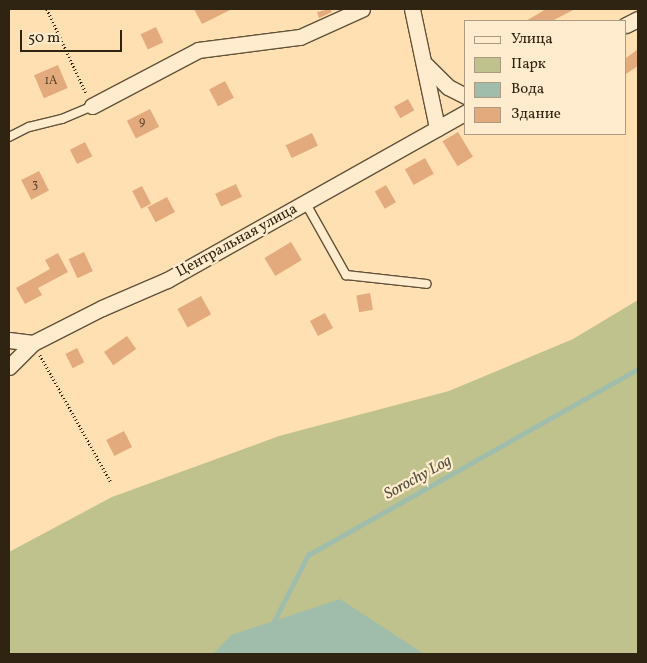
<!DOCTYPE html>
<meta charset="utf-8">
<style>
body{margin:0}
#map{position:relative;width:647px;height:663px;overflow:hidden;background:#ffe0b2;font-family:Vollkorn,serif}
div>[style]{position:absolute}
.green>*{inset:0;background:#bfc28d}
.water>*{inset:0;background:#a0bdac}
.stream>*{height:4.5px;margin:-2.25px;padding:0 2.25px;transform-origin:2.25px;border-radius:2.25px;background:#a0bdac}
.building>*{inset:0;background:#e3aa7d;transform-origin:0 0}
.path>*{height:2.5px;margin-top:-1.25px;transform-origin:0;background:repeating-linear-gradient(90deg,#2f2312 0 1px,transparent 0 3.5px)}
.roads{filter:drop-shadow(1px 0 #63523a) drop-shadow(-1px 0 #63523a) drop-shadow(0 1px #63523a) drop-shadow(0 -1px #63523a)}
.lane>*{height:8px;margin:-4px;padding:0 4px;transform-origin:4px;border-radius:4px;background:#ffebcd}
.street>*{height:15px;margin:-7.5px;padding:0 7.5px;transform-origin:7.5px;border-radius:7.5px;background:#ffebcd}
span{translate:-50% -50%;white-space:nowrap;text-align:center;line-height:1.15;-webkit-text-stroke:4.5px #ffebcd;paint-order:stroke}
.number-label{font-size:12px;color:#5c452d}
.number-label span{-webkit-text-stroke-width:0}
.street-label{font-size:15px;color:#2f2312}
.water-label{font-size:16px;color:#515140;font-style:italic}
.frame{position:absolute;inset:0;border:10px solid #2f2312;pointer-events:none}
.legend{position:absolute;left:464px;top:20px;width:162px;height:115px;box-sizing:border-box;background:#ffebcd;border:1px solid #ac9b82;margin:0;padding:6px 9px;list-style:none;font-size:15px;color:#2f2312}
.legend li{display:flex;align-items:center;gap:10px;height:25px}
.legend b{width:25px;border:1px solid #ac9b82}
.scale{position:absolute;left:20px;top:30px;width:102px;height:22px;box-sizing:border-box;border:2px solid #2f2312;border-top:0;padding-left:6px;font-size:15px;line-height:18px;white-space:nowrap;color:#2f2312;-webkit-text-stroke:4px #ffebcd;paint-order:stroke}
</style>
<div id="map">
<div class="green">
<i style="clip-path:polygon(638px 300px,638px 654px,9px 654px,9px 552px,112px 497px,279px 436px,449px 391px,573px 339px)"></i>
</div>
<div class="water">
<i style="clip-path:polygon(340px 599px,424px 654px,213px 654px,231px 635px)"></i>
</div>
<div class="stream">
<i style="left:272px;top:625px;width:79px;rotate:-62.8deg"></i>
<i style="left:308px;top:555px;width:379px;rotate:-29.4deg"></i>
</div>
<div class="building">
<i style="clip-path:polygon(194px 9px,232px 9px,202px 24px)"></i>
<i style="clip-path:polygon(330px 9px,332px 12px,319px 18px,317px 12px)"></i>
<i style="clip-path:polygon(546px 9px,575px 9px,552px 21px,526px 21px)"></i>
<i style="left:156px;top:27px;width:17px;height:17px;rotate:65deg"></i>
<i style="clip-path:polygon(638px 49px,638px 66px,626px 74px,626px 58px)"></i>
<i style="left:58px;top:65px;width:25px;height:26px;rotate:67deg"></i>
<i style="left:225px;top:81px;width:19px;height:18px;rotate:62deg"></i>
<i style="left:408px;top:99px;width:13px;height:16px;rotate:61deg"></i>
<i style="left:150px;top:109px;width:20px;height:26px;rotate:63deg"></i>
<i style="left:458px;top:132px;width:29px;height:18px;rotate:59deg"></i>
<i style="left:312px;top:133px;width:14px;height:29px;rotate:65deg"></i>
<i style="left:85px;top:142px;width:16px;height:17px;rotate:63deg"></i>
<i style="left:425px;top:158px;width:18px;height:23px;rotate:61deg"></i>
<i style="left:39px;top:171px;width:22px;height:20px;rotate:63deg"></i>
<i style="left:236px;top:184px;width:14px;height:23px;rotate:65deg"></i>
<i style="left:386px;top:185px;width:20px;height:13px;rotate:60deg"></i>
<i style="left:142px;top:186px;width:20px;height:11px;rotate:63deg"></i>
<i style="left:167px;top:197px;width:17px;height:22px;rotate:62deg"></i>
<i style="left:291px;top:242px;width:21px;height:31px;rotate:59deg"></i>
<i style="left:84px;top:252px;width:21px;height:17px;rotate:65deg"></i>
<i style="clip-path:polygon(58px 253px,68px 272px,38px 288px,42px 295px,25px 304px,16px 288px,50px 269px,45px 260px)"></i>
<i style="left:370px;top:293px;width:17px;height:14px;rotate:80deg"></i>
<i style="left:201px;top:296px;width:21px;height:27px;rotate:61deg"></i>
<i style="left:325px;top:313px;width:17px;height:17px;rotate:62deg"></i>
<i style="left:127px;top:336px;width:16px;height:28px;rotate:55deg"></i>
<i style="left:77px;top:348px;width:16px;height:13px;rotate:63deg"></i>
<i style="left:124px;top:431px;width:18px;height:20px;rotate:63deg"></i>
</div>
<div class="path">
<i style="left:47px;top:9px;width:93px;rotate:65.1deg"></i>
<i style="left:40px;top:355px;width:145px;rotate:60.8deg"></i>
</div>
<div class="roads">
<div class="lane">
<i style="left:9px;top:137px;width:22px;rotate:-27deg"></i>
<i style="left:29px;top:127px;width:34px;rotate:-14deg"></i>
<i style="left:62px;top:119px;width:33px;rotate:-23deg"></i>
<i style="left:305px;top:202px;width:84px;rotate:60.7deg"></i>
<i style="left:346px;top:275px;width:81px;rotate:6.3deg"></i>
</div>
<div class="street">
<i style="left:412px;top:9px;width:122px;rotate:78.1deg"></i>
<i style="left:626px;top:25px;width:13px;rotate:-27deg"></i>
<i style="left:426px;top:65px;width:31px;rotate:45deg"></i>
<i style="left:448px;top:87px;width:20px;rotate:27deg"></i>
<i style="left:92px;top:106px;width:120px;rotate:-27.8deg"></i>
<i style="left:198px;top:50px;width:103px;rotate:-7.3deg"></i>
<i style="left:300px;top:37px;width:68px;rotate:-24.3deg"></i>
<i style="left:9px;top:340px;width:24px;rotate:7deg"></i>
<i style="left:9px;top:367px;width:34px;rotate:-45deg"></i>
<i style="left:33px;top:343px;width:77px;rotate:-26.9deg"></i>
<i style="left:102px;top:308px;width:71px;rotate:-23.3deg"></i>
<i style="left:167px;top:280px;width:343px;rotate:-29.3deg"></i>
</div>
</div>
<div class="number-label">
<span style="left:51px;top:82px">1А</span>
<span style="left:142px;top:123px">9</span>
<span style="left:35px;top:186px">3</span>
</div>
<div class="street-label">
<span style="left:237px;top:241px;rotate:-29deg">Центральная улица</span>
</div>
<div class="water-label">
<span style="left:418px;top:478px;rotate:-29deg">Sorochy Log</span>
</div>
<div class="frame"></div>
<ul class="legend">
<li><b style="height:6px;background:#ffebcd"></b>Улица</li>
<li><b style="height:14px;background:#bfc28d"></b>Парк</li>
<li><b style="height:14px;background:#a0bdac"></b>Вода</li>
<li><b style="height:14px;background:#e3aa7d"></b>Здание</li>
</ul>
<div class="scale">50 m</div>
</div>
